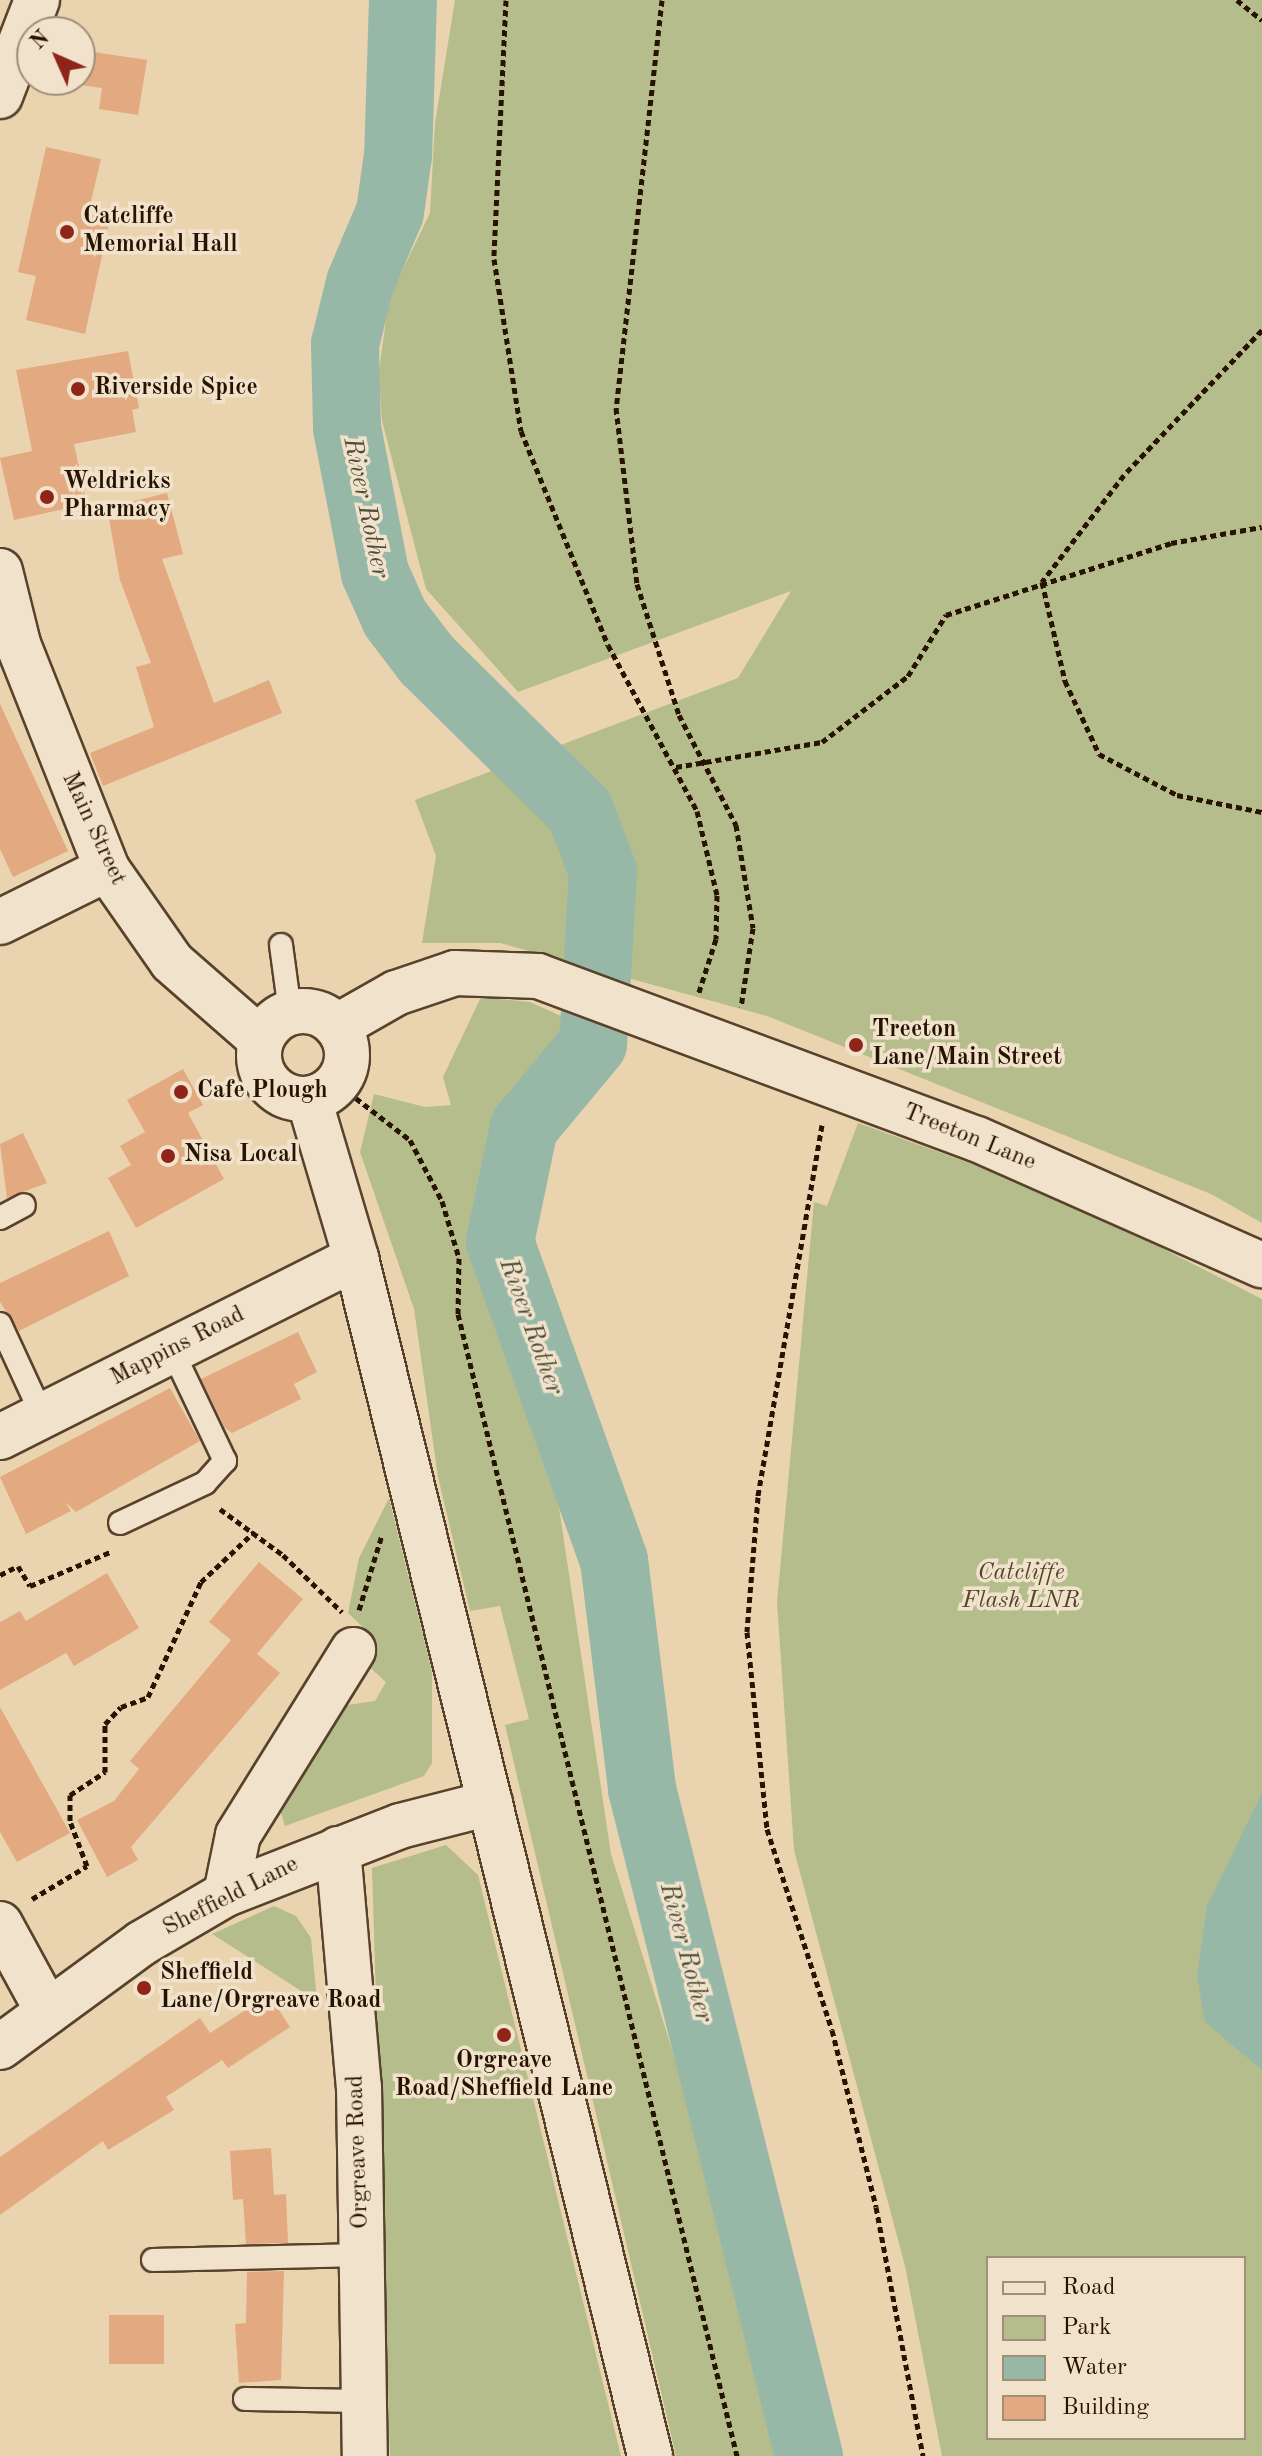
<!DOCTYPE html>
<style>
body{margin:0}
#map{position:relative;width:1262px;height:2456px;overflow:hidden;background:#ead4af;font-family:"Old Standard TT",serif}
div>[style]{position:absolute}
.green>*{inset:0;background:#b5bd8c}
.water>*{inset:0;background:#98b8a7}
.river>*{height:68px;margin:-34px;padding:0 34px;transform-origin:34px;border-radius:34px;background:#98b8a7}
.building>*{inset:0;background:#e3a981;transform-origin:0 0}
.path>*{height:5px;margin-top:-2.5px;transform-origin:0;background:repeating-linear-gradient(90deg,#281200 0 6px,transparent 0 10px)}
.roads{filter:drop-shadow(2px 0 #58422c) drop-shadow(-2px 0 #58422c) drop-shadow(0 2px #58422c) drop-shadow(0 -2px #58422c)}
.service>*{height:22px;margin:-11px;padding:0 11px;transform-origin:11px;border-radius:11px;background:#f1e3cb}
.minor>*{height:44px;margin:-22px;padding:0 22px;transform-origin:22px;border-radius:22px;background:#f1e3cb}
.secondary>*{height:44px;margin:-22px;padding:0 22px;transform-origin:22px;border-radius:22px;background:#f1e3cb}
.secondary>.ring{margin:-22px;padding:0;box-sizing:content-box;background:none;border:44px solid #f1e3cb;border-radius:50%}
.dots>*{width:22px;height:22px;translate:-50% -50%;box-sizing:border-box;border:4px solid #f1e3cb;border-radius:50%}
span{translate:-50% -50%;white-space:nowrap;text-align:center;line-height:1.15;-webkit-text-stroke:7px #f1e3cb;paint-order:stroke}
.poi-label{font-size:24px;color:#281200;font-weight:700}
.left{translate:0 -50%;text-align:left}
.street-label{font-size:24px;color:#281200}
.park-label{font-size:24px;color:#52452a;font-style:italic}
.water-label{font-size:26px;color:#4f4c3a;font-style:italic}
.legend{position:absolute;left:986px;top:2256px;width:260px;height:184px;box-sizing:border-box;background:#f1e3cb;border:2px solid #a18f7a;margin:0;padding:10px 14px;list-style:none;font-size:24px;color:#281200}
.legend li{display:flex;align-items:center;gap:16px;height:40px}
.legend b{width:40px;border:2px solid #a18f7a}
.north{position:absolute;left:16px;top:16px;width:80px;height:80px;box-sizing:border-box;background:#f1e3cb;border:2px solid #a18f7a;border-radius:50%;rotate:315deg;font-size:22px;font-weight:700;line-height:32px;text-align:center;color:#281200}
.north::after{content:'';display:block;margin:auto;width:28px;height:36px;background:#8f2418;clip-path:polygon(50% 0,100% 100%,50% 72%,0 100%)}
</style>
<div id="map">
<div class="green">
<i style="clip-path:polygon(455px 0,1262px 0,1262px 1223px,1211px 1194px,767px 1016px,500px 943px,422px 943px,436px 856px,415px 800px,738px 678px,791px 591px,518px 692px,426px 589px,382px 421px,379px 371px,389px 298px,430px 213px,435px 123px)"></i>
<i style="clip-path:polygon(481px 997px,530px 1002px,572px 1021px,497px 1139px,482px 1242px,557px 1494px,611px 1854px,713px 2181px,778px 2456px,676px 2456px,505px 1725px,529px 1719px,500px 1606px,470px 1611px,438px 1477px,414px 1309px,360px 1152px,374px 1094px,425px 1107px,451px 1105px,443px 1077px)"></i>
<i style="clip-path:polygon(evenodd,858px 1123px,1051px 1192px,1262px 1299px,1262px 2456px,942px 2456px,905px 2266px,794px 1850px,777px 1602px,814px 1202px,827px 1206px,858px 1123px,988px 2258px,1244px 2258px,1244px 2438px,988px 2438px,988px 2258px)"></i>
<i style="clip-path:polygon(389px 1498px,432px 1672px,432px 1763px,424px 1776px,285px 1826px,279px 1807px,341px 1706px,375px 1701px,386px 1682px,366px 1664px,370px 1634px,348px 1613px,359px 1558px)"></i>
<i style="clip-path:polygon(446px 1845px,478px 1875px,621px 2456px,390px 2456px,372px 1868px)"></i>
<i style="clip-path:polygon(274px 1906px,296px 1916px,311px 1938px,317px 2001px,212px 1934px)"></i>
</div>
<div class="water">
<i style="clip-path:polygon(1262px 1793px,1262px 2070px,1205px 2022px,1197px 1976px,1207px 1906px)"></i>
</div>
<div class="river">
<i style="left:403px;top:0;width:155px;rotate:91.8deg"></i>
<i style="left:398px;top:155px;width:58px;rotate:98deg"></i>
<i style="left:390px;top:212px;width:77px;rotate:112.9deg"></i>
<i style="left:360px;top:283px;width:63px;rotate:103.8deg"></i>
<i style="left:345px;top:344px;width:84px;rotate:88.6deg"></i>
<i style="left:347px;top:428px;width:148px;rotate:79.1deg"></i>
<i style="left:375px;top:573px;width:49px;rotate:66deg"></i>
<i style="left:395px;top:618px;width:53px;rotate:52.7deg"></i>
<i style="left:427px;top:660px;width:215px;rotate:44.6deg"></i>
<i style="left:580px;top:811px;width:65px;rotate:69.3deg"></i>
<i style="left:603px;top:872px;width:172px;rotate:93.3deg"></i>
<i style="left:593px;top:1044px;width:108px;rotate:129.7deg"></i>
<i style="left:524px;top:1127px;width:117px;rotate:101.8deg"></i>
<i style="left:500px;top:1242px;width:338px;rotate:70.3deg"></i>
<i style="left:614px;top:1560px;width:231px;rotate:83deg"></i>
<i style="left:642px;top:1789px;width:688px;rotate:75.94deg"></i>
</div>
<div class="building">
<i style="clip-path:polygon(80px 50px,147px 60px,138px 115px,99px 109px,102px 88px,80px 85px)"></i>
<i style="clip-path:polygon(46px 147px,101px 159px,88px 214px,110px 219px,85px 334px,26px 320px,36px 276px,18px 272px)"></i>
<i style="clip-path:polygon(128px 351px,139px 408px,132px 410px,136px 432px,74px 444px,87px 504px,14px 520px,0 458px,32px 451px,16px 370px)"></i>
<i style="clip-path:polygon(167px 493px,183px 554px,162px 559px,214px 703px,269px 680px,282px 713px,103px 786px,90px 753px,154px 727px,136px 667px,151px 663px,120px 580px,107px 508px)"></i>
<i style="clip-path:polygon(0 704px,68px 851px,13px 877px,0 849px)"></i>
<i style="clip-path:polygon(183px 1069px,203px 1105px,188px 1113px,224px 1179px,136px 1228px,108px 1178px,131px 1165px,120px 1146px,145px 1132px,127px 1100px)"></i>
<i style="clip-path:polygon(23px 1133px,47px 1183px,7px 1198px,0 1144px)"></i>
<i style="clip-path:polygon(109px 1231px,129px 1276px,19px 1331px,0 1302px,0 1283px)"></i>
<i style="clip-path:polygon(298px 1332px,317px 1372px,294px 1384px,301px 1399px,232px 1433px,225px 1428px,201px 1379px)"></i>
<i style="clip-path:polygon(170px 1388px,200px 1441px,76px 1512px,65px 1502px,71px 1511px,26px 1534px,0 1477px)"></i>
<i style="clip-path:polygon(259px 1562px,303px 1599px,257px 1654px,280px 1673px,131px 1847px,138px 1860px,107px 1877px,77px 1820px,114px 1801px,139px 1769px,130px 1761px,231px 1640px,209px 1622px)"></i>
<i style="clip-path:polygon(107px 1573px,139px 1628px,74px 1666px,66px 1653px,0 1690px,0 1622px,20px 1611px,26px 1621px)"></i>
<i style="clip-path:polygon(0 1707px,70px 1833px,17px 1862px,0 1832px)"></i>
<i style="clip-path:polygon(269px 1995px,290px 2027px,228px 2068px,222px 2060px,166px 2097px,174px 2110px,108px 2150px,103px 2141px,0 2215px,0 2157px,200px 2018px,210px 2033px)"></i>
<i style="clip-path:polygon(271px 2148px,274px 2195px,286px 2194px,288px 2243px,246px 2244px,243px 2199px,233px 2200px,230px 2151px)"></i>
<i style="clip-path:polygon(284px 2271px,281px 2380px,239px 2383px,235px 2324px,246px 2323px,247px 2272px)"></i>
<i style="left:164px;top:2315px;width:49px;height:55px;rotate:90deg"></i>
</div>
<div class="path">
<i style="left:506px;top:0;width:259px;rotate:92.7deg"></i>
<i style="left:494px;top:259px;width:174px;rotate:81.1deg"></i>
<i style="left:521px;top:431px;width:231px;rotate:67.9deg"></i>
<i style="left:608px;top:645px;width:188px;rotate:61.8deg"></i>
<i style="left:697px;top:811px;width:86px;rotate:76.6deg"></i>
<i style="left:717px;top:895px;width:44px;rotate:91.3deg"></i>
<i style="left:716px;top:939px;width:59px;rotate:107.8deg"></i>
<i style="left:662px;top:0;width:411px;rotate:96.4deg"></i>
<i style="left:616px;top:408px;width:177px;rotate:83.2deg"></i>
<i style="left:637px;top:584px;width:138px;rotate:72.2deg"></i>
<i style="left:679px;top:715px;width:124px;rotate:62.6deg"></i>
<i style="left:736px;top:825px;width:104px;rotate:80.6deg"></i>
<i style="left:753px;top:928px;width:80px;rotate:98.6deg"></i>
<i style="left:1237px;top:0;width:32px;rotate:39deg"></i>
<i style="left:1262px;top:330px;width:200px;rotate:133.6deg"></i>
<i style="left:1124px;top:475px;width:135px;rotate:127.5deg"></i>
<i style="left:1042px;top:582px;width:102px;rotate:76.9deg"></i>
<i style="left:1065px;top:681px;width:81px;rotate:65deg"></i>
<i style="left:1099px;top:754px;width:88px;rotate:27.7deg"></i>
<i style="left:1177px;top:795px;width:87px;rotate:11.3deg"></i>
<i style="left:676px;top:767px;width:148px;rotate:-9.7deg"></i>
<i style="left:822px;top:742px;width:108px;rotate:-37.5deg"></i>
<i style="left:908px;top:676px;width:72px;rotate:-58.1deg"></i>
<i style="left:946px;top:615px;width:236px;rotate:-17.7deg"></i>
<i style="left:1171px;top:543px;width:92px;rotate:-10deg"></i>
<i style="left:348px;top:1092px;width:78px;rotate:37.7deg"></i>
<i style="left:410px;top:1140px;width:69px;rotate:62.3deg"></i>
<i style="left:442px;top:1201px;width:59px;rotate:73.4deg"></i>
<i style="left:459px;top:1258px;width:56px;rotate:91deg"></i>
<i style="left:458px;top:1314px;width:1176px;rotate:76.27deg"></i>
<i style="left:822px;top:1125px;width:377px;rotate:99.8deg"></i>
<i style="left:758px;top:1497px;width:135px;rotate:94.7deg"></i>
<i style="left:747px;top:1632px;width:198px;rotate:84.2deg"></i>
<i style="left:767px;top:1829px;width:211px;rotate:72.1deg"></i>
<i style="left:832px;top:2030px;width:182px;rotate:76deg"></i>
<i style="left:876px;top:2207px;width:253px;rotate:79.3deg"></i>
<i style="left:220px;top:1509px;width:78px;rotate:36.1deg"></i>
<i style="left:283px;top:1555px;width:82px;rotate:44deg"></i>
<i style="left:0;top:1575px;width:20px;rotate:-27deg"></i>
<i style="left:18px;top:1566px;width:23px;rotate:59deg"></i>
<i style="left:30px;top:1586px;width:87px;rotate:-23deg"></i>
<i style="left:359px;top:1610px;width:78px;rotate:-73deg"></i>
<i style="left:32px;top:1899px;width:64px;rotate:-31deg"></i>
<i style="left:87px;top:1866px;width:48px;rotate:-110.7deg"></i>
<i style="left:70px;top:1821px;width:26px;rotate:-90deg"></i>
<i style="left:70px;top:1795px;width:42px;rotate:-33.3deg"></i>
<i style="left:105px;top:1772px;width:48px;rotate:-90deg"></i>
<i style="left:105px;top:1724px;width:23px;rotate:-47deg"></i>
<i style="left:121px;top:1707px;width:29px;rotate:-20deg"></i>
<i style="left:148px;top:1697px;width:127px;rotate:-65.3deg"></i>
<i style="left:201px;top:1582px;width:73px;rotate:-43.3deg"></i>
</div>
<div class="roads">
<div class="service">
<i style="left:281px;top:945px;width:68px;rotate:82.3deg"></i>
<i style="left:0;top:1218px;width:27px;rotate:-28deg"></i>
<i style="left:0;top:1324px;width:100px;rotate:65.2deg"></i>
<i style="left:120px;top:1523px;width:94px;rotate:-25.2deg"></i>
<i style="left:205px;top:1483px;width:30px;rotate:-48deg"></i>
<i style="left:225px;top:1461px;width:123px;rotate:-115.5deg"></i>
<i style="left:153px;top:2260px;width:208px;rotate:-1.4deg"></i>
<i style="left:245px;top:2399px;width:119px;rotate:1deg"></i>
</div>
<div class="minor">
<i style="left:0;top:96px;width:103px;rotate:-68.9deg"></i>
<i style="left:0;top:922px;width:119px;rotate:-26.4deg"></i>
<i style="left:0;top:1437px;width:398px;rotate:-26.7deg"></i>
<i style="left:338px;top:1849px;width:239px;rotate:85deg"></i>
<i style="left:359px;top:2087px;width:369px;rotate:89.1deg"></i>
<i style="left:226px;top:1894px;width:60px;rotate:-78.5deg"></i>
<i style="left:238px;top:1835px;width:218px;rotate:-58.1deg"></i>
<i style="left:0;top:1924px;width:100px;rotate:61.4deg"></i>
<i style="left:0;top:2047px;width:176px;rotate:-36.2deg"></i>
<i style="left:142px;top:1943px;width:97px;rotate:-30.3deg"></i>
<i style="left:226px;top:1894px;width:187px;rotate:-21.3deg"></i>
<i style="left:400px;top:1826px;width:93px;rotate:-14.3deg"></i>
</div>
<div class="secondary">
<i style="left:0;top:571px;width:75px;rotate:76.1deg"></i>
<i style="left:18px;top:644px;width:242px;rotate:68.4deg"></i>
<i style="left:107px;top:869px;width:113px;rotate:55deg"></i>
<i style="left:172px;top:962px;width:118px;rotate:41.2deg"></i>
<i class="ring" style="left:259px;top:1011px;width:44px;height:44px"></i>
<i style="left:338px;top:1026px;width:67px;rotate:-29.6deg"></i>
<i style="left:396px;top:993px;width:62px;rotate:-18.7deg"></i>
<i style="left:455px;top:973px;width:83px;rotate:2.1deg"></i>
<i style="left:538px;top:976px;width:468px;rotate:20.4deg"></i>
<i style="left:977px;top:1139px;width:312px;rotate:23.9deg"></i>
<i style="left:309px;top:1099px;width:166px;rotate:73.5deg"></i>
<i style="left:356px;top:1258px;width:1234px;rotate:76.21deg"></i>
</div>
</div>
<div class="dots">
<i style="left:67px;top:232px;background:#8f2418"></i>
<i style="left:78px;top:389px;background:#8f2418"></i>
<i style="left:47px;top:497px;background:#8f2418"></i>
<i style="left:856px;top:1045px;background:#8f2418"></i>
<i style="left:181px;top:1092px;background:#8f2418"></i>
<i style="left:168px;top:1156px;background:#8f2418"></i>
<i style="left:144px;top:1988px;background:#8f2418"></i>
<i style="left:504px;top:2035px;background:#8f2418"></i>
</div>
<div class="poi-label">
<span class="left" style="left:83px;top:232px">Catcliffe<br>Memorial Hall</span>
<span class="left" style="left:94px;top:389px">Riverside Spice</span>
<span class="left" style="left:63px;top:497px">Weldricks<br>Pharmacy</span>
<span class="left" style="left:872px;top:1045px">Treeton<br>Lane/Main Street</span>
<span class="left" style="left:197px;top:1092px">Cafe Plough</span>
<span class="left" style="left:184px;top:1156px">Nisa Local</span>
<span class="left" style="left:160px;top:1988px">Sheffield<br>Lane/Orgreave Road</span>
<span style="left:504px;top:2076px">Orgreave<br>Road/Sheffield Lane</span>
</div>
<div class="street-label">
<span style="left:93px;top:829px;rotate:65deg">Main Street</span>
<span style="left:969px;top:1138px;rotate:22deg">Treeton Lane</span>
<span style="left:178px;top:1347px;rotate:-27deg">Mappins Road</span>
<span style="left:231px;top:1897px;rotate:-27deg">Sheffield Lane</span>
<span style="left:359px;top:2152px;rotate:-92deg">Orgreave Road</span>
</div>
<div class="park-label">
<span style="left:1021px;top:1588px">Catcliffe<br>Flash LNR</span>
</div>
<div class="water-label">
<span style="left:365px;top:508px;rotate:78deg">River Rother</span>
<span style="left:530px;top:1327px;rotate:70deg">River Rother</span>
<span style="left:685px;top:1953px;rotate:75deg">River Rother</span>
</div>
<ul class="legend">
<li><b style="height:10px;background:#f1e3cb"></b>Road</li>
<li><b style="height:22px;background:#b5bd8c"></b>Park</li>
<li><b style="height:22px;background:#98b8a7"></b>Water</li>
<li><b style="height:22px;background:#e3a981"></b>Building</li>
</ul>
<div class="north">N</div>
</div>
